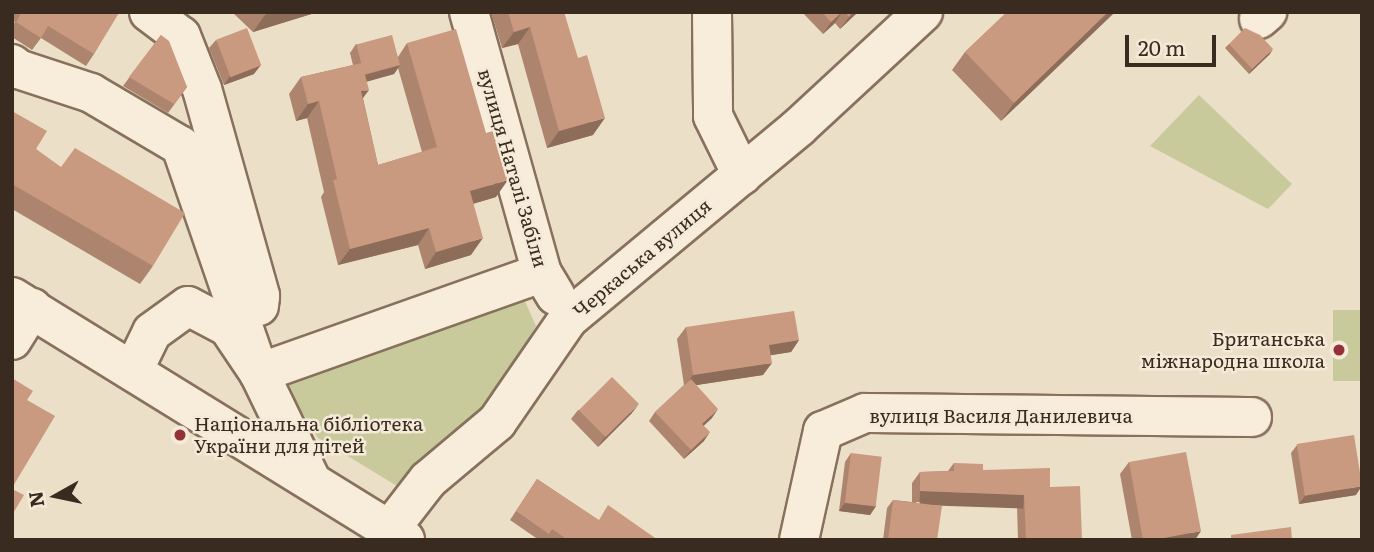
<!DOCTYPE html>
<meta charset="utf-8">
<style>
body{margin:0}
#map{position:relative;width:1374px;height:552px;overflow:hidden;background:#ecdfc7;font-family:Literata,serif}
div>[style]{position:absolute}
.green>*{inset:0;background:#c8ca9c;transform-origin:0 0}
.roads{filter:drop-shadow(2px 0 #87715d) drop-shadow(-2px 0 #87715d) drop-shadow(0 2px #87715d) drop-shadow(0 -2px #87715d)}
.minor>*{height:38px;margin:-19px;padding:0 19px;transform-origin:19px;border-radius:19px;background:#f7edda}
.wall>*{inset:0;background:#ad846d}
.shaded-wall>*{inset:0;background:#8d6c59;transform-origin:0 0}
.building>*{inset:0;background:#c99a7f;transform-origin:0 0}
.dots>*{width:19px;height:19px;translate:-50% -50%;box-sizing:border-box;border:4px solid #f4ead7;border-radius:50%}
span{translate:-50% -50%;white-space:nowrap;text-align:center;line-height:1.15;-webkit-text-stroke:5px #f4ead7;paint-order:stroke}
.street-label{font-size:19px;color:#392b20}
.poi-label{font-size:19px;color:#392b20}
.right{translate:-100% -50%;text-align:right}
.left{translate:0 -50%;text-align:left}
.frame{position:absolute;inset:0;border:14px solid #392b20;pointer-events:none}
.north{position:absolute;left:21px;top:461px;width:70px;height:70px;-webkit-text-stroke:5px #f4ead7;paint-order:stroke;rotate:261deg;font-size:19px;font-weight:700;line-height:28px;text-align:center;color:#392b20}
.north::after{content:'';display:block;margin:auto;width:24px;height:32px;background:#392b20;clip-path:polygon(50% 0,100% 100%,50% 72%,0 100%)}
.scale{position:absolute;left:1125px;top:35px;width:91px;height:32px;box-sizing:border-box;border:4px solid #392b20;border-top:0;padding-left:9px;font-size:21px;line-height:24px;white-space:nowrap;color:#392b20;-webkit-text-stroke:5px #f4ead7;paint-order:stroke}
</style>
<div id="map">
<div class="green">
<i style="clip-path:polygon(1199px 95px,1292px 184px,1268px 209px,1150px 146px)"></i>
<i style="clip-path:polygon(524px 299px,536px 326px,488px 410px,402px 489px,318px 438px,284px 383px)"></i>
<i style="left:1362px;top:310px;width:71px;height:29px;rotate:90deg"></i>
</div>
<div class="roads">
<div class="minor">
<i style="left:149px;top:12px;width:40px;rotate:37deg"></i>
<i style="left:181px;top:36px;width:57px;rotate:68.4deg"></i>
<i style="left:202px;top:89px;width:215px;rotate:74.3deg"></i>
<i style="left:260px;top:296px;width:10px;rotate:96deg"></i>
<i style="left:469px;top:12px;width:271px;rotate:74.4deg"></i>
<i style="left:542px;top:273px;width:26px;rotate:59deg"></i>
<i style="left:712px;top:12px;width:104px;rotate:89.4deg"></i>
<i style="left:713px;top:116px;width:66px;rotate:63.8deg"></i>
<i style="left:1259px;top:19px;width:11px;rotate:-41deg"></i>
<i style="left:12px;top:64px;width:8px;rotate:40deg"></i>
<i style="left:18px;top:69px;width:77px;rotate:18.2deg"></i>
<i style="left:91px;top:93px;width:104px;rotate:30.5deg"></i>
<i style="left:181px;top:146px;width:240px;rotate:71deg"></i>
<i style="left:259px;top:373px;width:300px;rotate:-19.5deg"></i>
<i style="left:12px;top:297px;width:462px;rotate:31.7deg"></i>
<i style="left:12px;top:340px;width:38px;rotate:-58deg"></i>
<i style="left:133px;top:371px;width:43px;rotate:-64deg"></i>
<i style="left:152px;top:332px;width:44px;rotate:-35.8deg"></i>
<i style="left:188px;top:306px;width:45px;rotate:27.7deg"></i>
<i style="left:228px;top:327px;width:55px;rotate:56deg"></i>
<i style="left:259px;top:373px;width:119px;rotate:64.1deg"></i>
<i style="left:390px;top:529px;width:62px;rotate:-52.2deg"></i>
<i style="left:428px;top:480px;width:90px;rotate:-40deg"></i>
<i style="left:497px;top:422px;width:125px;rotate:-55.4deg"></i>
<i style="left:568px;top:319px;width:300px;rotate:-39.7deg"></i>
<i style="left:799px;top:127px;width:169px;rotate:-42.8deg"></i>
<i style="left:799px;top:540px;width:112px;rotate:-77.6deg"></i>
<i style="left:823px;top:431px;width:46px;rotate:-23.2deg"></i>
<i style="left:865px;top:413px;width:387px;rotate:0.6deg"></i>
</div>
</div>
<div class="wall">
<i style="clip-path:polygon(12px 12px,117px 12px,94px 54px,86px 66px,41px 38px,32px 50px,12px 37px,12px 26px,15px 22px,12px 20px)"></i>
<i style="clip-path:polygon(232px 12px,318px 12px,253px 32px)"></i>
<i style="clip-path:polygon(491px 12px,564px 12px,593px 135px,547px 148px,518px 44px,502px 48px)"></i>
<i style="clip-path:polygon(802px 12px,858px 12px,840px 29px,835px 23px,823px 34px)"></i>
<i style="clip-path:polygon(1007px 12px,1115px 12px,1001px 121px,952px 70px,965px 52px)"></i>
<i style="clip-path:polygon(161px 35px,187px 87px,168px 113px,123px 86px)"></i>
<i style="clip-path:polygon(216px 40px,254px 74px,224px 85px,209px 48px)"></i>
<i style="clip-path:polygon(evenodd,407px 43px,496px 197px,473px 204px,471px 255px,425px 269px,418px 245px,338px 265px,321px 197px,324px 192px,307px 118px,296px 121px,289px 94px,301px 77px,353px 65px,350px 53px,356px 44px,398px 57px,407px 43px,398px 68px,422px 152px,378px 165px,363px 98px,367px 81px,394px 74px,398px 68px)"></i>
<i style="clip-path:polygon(1229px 44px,1270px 54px,1249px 74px,1225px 48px)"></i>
<i style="clip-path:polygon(12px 111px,36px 149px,153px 266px,140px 284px,12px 209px)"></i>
<i style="clip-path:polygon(686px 327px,799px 340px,791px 352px,770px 355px,763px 375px,696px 385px,712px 418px,704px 425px,704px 441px,684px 459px,649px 421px,655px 412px,684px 385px,677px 339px)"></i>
<i style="clip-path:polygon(578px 410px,632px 413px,598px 447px,571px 419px)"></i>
<i style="clip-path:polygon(1297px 445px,1356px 495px,1299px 504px,1291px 453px)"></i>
<i style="clip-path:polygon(851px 453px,876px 506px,870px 515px,839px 511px,845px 462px)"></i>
<i style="clip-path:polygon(1129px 462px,1195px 540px,1132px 540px,1120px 474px)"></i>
<i style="clip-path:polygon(954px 463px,1050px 487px,1082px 540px,1018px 540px,1017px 506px,916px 502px,937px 540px,883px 540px,887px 508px,893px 500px,912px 502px,912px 483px,920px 472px,948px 471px)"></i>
<i style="clip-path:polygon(537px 479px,598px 520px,658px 540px,548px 540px,546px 538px,545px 540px,539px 540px,510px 520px)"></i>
</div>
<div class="shaded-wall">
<i style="clip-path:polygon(273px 12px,318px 12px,253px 32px,265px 15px)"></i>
<i style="clip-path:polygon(842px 12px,835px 23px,823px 34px,831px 22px)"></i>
<i style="clip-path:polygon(853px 12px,858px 12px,840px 29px,849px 17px)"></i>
<i style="clip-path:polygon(1108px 12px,1115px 12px,1001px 121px,1014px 103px)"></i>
<i style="clip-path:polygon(530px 27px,518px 44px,502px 48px,514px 32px)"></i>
<i style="clip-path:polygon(1273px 49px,1270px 54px,1249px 74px,1252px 69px)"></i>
<i style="clip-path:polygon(261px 65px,254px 74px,224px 85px,230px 76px)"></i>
<i style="clip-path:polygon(400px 65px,394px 74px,359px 84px,365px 75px)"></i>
<i style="clip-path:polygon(369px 90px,357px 106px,361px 91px)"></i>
<i style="clip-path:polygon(319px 101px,307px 118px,296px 121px,308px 104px)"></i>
<i style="clip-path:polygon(605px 118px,593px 135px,547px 148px,559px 131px)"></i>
<i style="clip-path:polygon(508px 180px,496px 197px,458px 208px,470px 191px)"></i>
<i style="clip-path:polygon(429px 228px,418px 245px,338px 265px,350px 249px)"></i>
<i style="clip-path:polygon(483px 238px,471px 255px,425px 269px,436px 252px)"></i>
<i style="clip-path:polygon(799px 340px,791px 352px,760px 357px,769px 345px)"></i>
<i style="clip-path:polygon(772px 363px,763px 375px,684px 387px,693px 375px)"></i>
<i style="clip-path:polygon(639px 404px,632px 413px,598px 447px,604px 438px)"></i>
<i style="clip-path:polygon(718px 409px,712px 418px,696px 433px,702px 424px)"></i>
<i style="clip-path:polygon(710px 432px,704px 441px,684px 459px,691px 450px)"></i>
<i style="clip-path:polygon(1362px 486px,1356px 495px,1299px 504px,1305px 496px)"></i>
<i style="left:920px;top:491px;width:104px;height:14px;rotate:2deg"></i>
<i style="clip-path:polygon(845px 503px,876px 506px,870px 515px,839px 511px)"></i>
<i style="clip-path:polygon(1201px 531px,1195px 540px,1153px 540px)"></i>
</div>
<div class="building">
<i style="clip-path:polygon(22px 12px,117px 12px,119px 13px,94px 54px,48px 26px,41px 38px,16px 22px)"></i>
<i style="clip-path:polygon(508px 12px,564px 12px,578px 58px,587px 55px,605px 118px,559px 131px,530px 27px,514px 32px)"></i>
<i style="clip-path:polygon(822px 12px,842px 12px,831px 22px)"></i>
<i style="clip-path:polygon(845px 12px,853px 12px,849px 17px)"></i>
<i style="clip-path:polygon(1007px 12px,1108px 12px,1014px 103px,965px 52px)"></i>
<i style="left:247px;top:28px;width:40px;height:33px;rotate:69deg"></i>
<i style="clip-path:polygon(1245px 28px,1260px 35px,1273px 49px,1252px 69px,1229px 44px)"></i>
<i style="clip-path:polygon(456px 29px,486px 133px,493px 131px,508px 180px,470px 191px,483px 238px,436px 252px,429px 228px,350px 249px,333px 180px,337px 179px,319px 101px,308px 104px,301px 77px,362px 63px,369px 90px,361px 91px,378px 165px,437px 147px,407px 43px)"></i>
<i style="clip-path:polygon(161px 35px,169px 41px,187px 87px,174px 104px,129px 77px)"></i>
<i style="left:392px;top:35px;width:31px;height:37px;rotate:75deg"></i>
<i style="clip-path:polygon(12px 111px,47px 131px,36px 149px,61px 167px,75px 148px,185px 213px,153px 266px,12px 184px)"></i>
<i style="clip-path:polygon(794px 311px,799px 340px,769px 345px,772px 363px,693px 375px,686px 327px)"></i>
<i style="left:612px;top:377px;width:38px;height:47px;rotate:45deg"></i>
<i style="clip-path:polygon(12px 378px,33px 391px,27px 400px,55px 416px,12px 488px)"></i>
<i style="clip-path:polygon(691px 379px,718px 409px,702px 424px,710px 432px,691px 450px,655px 412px)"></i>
<i style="left:1354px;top:435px;width:52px;height:58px;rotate:81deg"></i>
<i style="clip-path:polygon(1186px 452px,1201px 531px,1153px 540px,1143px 540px,1129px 462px)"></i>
<i style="left:851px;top:453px;width:31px;height:50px;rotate:7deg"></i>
<i style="clip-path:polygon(954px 463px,983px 464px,983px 470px,1050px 468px,1050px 487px,1080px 486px,1082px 540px,1026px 540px,1024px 495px,920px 491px,920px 472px,954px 471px)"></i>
<i style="clip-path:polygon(537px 479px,599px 520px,608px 505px,658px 540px,568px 540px,552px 529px,549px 534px,516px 511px)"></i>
<i style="clip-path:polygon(12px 489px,24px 495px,12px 515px)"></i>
<i style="clip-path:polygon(893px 500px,942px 506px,937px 540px,888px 540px)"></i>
<i style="clip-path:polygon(1291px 527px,1292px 540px,1231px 540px,1231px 535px)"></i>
</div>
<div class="dots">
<i style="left:1339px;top:350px;background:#943037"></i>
<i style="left:180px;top:435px;background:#943037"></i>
</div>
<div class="street-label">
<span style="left:513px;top:168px;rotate:74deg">вулиця Наталі Забіли</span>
<span style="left:642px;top:258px;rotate:-40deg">Черкаська вулиця</span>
<span style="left:1001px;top:416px">вулиця Василя Данилевича</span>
</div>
<div class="poi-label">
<span class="right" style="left:1325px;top:350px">Британська<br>міжнародна школа</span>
<span class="left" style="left:194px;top:435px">Національна бібліотека<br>України для дітей</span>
</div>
<div class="frame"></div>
<div class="north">N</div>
<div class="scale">20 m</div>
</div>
